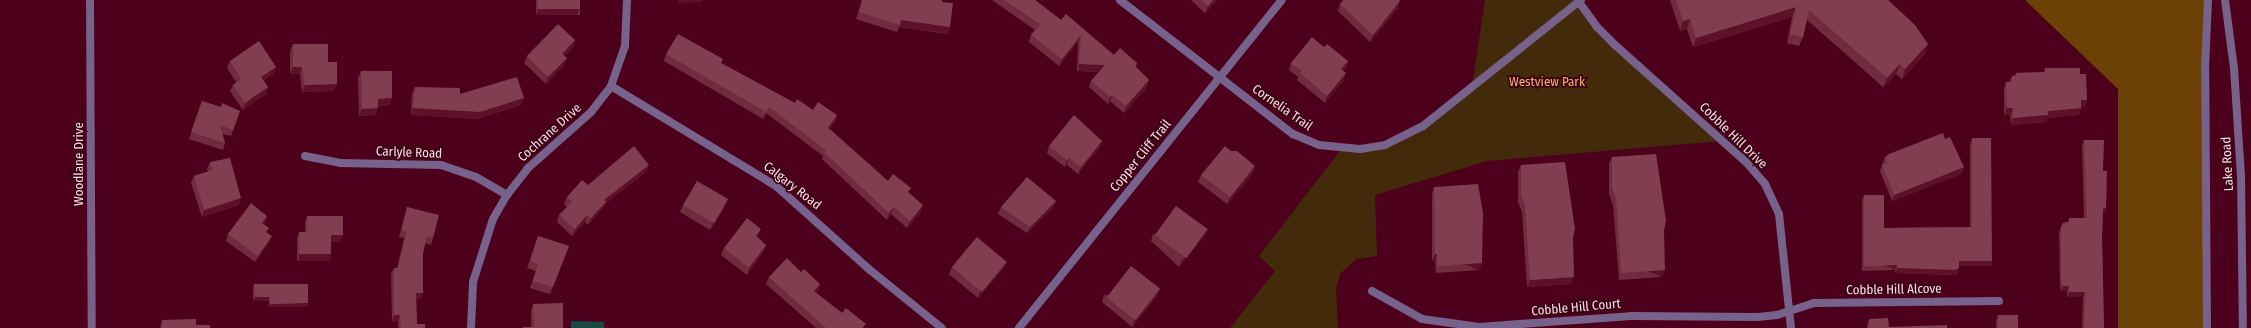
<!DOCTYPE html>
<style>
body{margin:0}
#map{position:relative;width:2251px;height:328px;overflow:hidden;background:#4c001c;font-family:"Fira Sans Condensed",sans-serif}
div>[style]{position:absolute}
.green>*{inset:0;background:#432a0b}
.forest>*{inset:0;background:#6c4105}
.water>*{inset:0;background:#184b46}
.minor>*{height:8px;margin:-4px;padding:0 4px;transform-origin:4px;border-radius:4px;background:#77628b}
.tertiary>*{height:8px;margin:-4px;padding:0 4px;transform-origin:4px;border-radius:4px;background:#77628b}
.wall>*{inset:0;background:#712b3e;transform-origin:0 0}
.shaded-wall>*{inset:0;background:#5c1129;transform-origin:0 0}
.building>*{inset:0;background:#803e50;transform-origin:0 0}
span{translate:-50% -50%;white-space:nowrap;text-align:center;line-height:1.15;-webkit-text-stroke:3.5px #3a0215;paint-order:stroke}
.park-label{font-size:13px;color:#f9b56c}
.street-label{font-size:13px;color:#fbdee3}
</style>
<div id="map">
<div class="green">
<i style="clip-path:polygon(1485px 0,1581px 0,1597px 27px,1723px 141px,1487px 161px,1375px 195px,1377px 256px,1356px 259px,1340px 274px,1336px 288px,1338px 328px,1230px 328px,1275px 271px,1259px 256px,1342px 148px,1360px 149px,1405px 137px,1472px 86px)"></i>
</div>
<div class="forest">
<i style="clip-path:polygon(2025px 0,2208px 0,2207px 328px,2118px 328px,2118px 89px)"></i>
</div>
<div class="water">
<i style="clip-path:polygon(571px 321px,604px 322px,604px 328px,571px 328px)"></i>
</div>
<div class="minor">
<i style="left:1120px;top:0;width:219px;rotate:37.8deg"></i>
<i style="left:1293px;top:134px;width:28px;rotate:23deg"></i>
<i style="left:1319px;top:145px;width:41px;rotate:5.6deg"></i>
<i style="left:1360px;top:149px;width:25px;rotate:-9deg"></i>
<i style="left:1385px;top:145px;width:42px;rotate:-26.6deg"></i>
<i style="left:1423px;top:126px;width:202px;rotate:-38.6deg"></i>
<i style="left:1579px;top:2px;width:31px;rotate:54deg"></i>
<i style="left:1597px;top:27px;width:25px;rotate:45deg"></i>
<i style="left:1615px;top:45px;width:176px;rotate:41.8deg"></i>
<i style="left:1746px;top:162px;width:29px;rotate:49deg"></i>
<i style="left:1765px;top:184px;width:33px;rotate:65deg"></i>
<i style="left:1779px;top:214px;width:115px;rotate:84deg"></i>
<i style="left:611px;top:86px;width:193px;rotate:31.2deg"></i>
<i style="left:776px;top:186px;width:126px;rotate:41.8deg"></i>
<i style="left:870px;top:270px;width:92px;rotate:38.9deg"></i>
<i style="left:305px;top:156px;width:36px;rotate:11deg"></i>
<i style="left:340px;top:163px;width:101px;rotate:1.1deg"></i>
<i style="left:441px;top:165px;width:37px;rotate:19deg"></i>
<i style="left:476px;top:177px;width:36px;rotate:30deg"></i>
<i style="left:1372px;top:291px;width:57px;rotate:29.2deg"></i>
<i style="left:1422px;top:319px;width:58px;rotate:8deg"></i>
<i style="left:1479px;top:327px;width:152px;rotate:-4.1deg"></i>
<i style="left:1631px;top:316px;width:127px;rotate:0.5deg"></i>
<i style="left:1758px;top:317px;width:19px;rotate:-6deg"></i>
<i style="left:1777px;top:315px;width:39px;rotate:-18deg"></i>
<i style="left:1814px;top:303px;width:185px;rotate:-0.6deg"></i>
<i style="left:471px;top:328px;width:46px;rotate:-87.5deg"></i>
<i style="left:473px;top:282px;width:66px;rotate:-72.4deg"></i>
<i style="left:493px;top:219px;width:28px;rotate:-60deg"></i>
<i style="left:507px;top:195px;width:34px;rotate:-52deg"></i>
<i style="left:528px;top:168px;width:84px;rotate:-41.6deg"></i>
<i style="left:591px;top:112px;width:33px;rotate:-52deg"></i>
<i style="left:611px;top:86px;width:42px;rotate:-70.7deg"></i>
<i style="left:625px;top:46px;width:46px;rotate:-87.5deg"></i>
<i style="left:1019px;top:328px;width:420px;rotate:-51.3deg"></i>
</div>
<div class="tertiary">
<i style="left:90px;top:0;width:328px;rotate:89.7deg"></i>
<i style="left:2225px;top:0;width:69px;rotate:82.5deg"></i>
<i style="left:2234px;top:68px;width:107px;rotate:86.3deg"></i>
<i style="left:2241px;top:175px;width:153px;rotate:89.3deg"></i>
<i style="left:2207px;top:328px;width:259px;rotate:-90.4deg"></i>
<i style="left:2205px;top:69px;width:69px;rotate:-87.5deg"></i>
</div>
<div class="wall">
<i style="left:536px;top:0;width:44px;height:15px"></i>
<i style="clip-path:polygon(862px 0,942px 0,942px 2px,950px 27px,947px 34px,899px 27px,897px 32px,856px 19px)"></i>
<i style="clip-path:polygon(992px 0,1035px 0,1061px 20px,1114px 55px,1136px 67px,1149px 80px,1147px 87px,1124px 113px,1110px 101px,1108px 104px,1089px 87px,1091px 81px,1099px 72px,1077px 71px,1078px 42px,1059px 66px,1029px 42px,1031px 35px,1035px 30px)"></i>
<i style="clip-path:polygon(1191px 0,1217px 0,1205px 13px)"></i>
<i style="clip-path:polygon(1670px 0,1888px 0,1925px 54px,1902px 79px,1896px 74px,1883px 87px,1807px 20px,1803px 37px,1799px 46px,1787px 43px,1792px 17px,1693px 47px,1687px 29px,1680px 31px)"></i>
<i style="clip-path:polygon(1340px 4px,1398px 8px,1370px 42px,1338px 11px)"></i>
<i style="clip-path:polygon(575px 40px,573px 47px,564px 56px,567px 58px,564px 65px,546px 84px,524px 63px,527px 56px)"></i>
<i style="clip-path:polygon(293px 44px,328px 62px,334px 91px,302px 92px,300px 74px,290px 74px,290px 51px)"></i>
<i style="clip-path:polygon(1324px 47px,1348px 61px,1346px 68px,1343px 71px,1344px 80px,1325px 103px,1297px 80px,1298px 77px,1289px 70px,1291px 63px)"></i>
<i style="clip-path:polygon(666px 54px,723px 59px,721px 63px,795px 103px,813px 110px,837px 115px,835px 122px,830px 129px,888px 181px,909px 193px,921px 212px,907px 228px,891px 214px,887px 220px,822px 159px,823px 156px,766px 113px,763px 119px,664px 61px)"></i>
<i style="clip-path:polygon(230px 61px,276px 67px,273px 74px,263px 80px,268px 87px,266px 94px,243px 110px,230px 91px,233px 85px,236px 82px,227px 68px)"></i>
<i style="clip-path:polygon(2045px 68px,2080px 74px,2087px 100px,2084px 107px,2081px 107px,2079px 115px,2047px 118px,2046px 122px,2011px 125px,2010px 115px,2004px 115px,2004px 89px,2006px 82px,2009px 82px,2012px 76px,2015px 76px,2016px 73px,2044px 72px)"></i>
<i style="clip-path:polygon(361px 71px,390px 105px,378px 106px,376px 115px,359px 116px,358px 78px)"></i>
<i style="clip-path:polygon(415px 87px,460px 94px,521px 105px,477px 119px,411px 115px,412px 94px)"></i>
<i style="clip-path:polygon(202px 101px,221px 107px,240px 111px,231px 136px,222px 134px,225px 143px,223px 150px,189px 139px)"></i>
<i style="clip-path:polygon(1972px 138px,1990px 266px,1959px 266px,1957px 274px,1953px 275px,1895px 273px,1895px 270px,1862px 271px,1862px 200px,1864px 195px,1884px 228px,1970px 227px,1970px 144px)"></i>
<i style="clip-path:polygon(1945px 139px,1964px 167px,1961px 174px,1892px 201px,1880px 171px,1885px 157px)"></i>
<i style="clip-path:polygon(2084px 140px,2103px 171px,2106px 208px,2105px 213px,2103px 213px,2102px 237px,2104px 328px,2082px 328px,2083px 297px,2067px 297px,2067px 291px,2061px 291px,2060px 287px,2059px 232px,2063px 223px,2068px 222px,2069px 218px,2084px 218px,2082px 145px)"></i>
<i style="clip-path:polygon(1102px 141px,1099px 148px,1078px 174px,1067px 165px,1065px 167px,1047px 153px,1049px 146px)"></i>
<i style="clip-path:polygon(1231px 151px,1253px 173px,1227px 204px,1198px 182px,1201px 175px)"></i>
<i style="clip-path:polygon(1612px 157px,1664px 231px,1662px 277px,1619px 280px,1613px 205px,1609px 194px,1609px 164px)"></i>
<i style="clip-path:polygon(210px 162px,239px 205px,202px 217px,191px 183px,194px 176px,208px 172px,207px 169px)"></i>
<i style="clip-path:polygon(1521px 165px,1573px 238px,1571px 284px,1527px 287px,1522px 212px,1518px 202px,1518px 172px)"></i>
<i style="clip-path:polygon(646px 172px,605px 204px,603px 208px,588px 225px,585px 222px,572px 236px,557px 222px,559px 215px,567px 207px,564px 204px,567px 197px,588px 185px)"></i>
<i style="clip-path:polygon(1434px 187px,1479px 270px,1436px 273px,1435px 261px,1432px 261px,1432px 194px)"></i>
<i style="clip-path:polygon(1056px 201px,1053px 208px,1027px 233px,998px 214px,1001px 207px)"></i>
<i style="clip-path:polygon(683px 205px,725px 206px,710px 230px,680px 212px)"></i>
<i style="clip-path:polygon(407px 207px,433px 238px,431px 245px,425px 243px,423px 253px,421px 299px,416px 299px,417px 324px,425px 328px,398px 328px,398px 322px,392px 322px,391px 274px,394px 268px,397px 268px,404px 238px,399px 237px,405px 214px)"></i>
<i style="clip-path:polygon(267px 216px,264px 224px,267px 233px,269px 243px,255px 262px,226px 241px,228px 234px)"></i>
<i style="clip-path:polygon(307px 216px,340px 242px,331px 242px,329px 261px,297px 261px,297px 239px,299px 232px,305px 232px,305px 223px)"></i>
<i style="clip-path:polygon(1208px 229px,1205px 235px,1179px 267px,1151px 241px,1153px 234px)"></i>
<i style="clip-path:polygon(538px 236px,569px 246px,550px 294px,530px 288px,536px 271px,527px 268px)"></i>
<i style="clip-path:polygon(758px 236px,757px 237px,766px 245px,763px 252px,747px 275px,721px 255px,724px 248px)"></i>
<i style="clip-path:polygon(952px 267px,1004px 268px,978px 298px,949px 274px)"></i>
<i style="clip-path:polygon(801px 272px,820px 284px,818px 291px,816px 293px,842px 313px,864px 328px,816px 328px,766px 284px,769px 277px)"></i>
<i style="clip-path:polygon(254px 284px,307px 307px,269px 307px,269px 301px,253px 301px,253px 288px)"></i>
<i style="clip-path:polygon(1104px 295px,1157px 296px,1132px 327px,1102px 302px)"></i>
<i style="clip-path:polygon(533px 304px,563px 328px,531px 327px,531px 311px)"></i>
<i style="clip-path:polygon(1998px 315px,2018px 328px,1996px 328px,1996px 321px)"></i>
<i style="clip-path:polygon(1869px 319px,1889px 327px,1947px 328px,1867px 328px,1867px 325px)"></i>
<i style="clip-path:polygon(162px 320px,196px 325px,210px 328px,160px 328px)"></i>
</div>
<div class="shaded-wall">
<i style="clip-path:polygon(679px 0,703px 0,702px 2px,678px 3px)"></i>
<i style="clip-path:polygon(1213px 0,1217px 0,1205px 13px,1208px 6px)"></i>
<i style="clip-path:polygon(1400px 1px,1398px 8px,1370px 42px,1373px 35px)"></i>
<i style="clip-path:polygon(1796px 7px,1792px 17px,1693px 47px,1696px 38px)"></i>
<i style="clip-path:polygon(580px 8px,577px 15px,536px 15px,538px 9px)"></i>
<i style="clip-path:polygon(1690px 19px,1687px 29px,1680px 31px,1683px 21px)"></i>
<i style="left:901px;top:20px;width:49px;height:7px;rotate:8deg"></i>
<i style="clip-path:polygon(1081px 35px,1078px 42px,1059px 66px,1062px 59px)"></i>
<i style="clip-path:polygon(575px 40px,573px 47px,560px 60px,562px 54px)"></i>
<i style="clip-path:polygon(1928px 44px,1925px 54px,1902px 79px,1905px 69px)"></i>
<i style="clip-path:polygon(567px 58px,564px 65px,546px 84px,548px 77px)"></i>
<i style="clip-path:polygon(1348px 61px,1346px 68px,1339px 76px,1341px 69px)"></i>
<i style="left:1079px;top:64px;width:26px;height:7px;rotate:2deg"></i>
<i style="clip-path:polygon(1900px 64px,1896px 74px,1883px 87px,1887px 78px)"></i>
<i style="clip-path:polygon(276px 67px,273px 74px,259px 84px,261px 77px)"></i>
<i style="clip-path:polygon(293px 67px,302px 67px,300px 74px,290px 74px)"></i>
<i style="clip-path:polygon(1346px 73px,1344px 80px,1325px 103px,1327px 96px)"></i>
<i style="clip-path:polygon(1149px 80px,1147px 87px,1124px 113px,1126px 106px)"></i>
<i style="clip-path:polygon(337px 84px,334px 91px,302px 92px,305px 85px)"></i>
<i style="clip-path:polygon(268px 87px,266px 94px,243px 110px,245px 103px)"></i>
<i style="clip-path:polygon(1113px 95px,1110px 101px,1108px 104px,1110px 97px)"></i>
<i style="clip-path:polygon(392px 98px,390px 105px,376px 106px,378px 99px)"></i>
<i style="clip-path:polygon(524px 98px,521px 105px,477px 119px,411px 115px,413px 108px)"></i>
<i style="clip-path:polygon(2081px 100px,2087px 100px,2084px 107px,2079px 107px)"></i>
<i style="clip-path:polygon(378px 108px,376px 115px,359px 116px,362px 109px)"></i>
<i style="clip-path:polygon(2007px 108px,2013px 108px,2010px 115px,2004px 115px)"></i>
<i style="clip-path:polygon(2081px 108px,2079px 115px,2047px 118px,2046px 122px,2011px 125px,2013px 118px,2048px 111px)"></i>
<i style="clip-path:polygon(837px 115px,835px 122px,826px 135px,828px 128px)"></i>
<i style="clip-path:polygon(1102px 141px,1099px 148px,1078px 174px,1081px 167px)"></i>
<i style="clip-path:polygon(1069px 158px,1067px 165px,1065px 167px,1067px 160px)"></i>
<i style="clip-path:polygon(649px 165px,646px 172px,605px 204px,603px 208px,588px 225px,591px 218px,604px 200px)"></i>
<i style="clip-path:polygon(1255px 166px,1253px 173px,1227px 204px,1230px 197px)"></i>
<i style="clip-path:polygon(1964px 167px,1961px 174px,1892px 201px,1894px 195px)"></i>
<i style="clip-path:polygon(241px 198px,239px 205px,202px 217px,204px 210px)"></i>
<i style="clip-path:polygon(728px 199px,725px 206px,710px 230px,713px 223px)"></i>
<i style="clip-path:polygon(1056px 201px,1053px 208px,1027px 233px,1030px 227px)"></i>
<i style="clip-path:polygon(923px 205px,921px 212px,907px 228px,910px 221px)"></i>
<i style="clip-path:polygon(894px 207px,891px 214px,887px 220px,889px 213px)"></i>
<i style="clip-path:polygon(2103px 208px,2106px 208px,2105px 213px,2101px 213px)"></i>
<i style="clip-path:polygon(587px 215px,585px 222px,572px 236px,575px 229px)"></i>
<i style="clip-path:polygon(267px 216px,265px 223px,260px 229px,262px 223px)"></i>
<i style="clip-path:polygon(761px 229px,758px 236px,753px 243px,756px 236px)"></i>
<i style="clip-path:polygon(1208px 229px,1205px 235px,1179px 267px,1182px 260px)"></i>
<i style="clip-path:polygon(331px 235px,343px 235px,340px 242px,329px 242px)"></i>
<i style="clip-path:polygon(272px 236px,269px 243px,255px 262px,258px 256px)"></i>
<i style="clip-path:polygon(766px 245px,763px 252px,747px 275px,749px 268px)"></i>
<i style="left:299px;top:254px;width:32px;height:7px"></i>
<i style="clip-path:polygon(1435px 254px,1437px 254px,1435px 261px,1432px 261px)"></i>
<i style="left:1959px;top:261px;width:33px;height:5px"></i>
<i style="clip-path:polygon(1007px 262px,1004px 268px,978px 298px,980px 291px)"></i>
<i style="left:1482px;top:263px;width:8px;height:44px;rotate:113deg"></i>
<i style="left:1897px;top:265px;width:5px;height:33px;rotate:112deg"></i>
<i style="clip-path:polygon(1897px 268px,1959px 268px,1957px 274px,1953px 275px,1895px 273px)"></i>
<i style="left:1665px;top:270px;width:8px;height:44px;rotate:113deg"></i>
<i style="clip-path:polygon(1574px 277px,1571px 284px,1527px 287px,1530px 280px)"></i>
<i style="clip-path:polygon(820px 284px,818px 291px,812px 298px,814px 291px)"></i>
<i style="clip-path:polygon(2063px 286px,2069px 286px,2067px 291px,2061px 291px)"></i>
<i style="clip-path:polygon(1160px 289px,1157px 296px,1132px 327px,1134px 320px)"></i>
<i style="clip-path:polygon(2069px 292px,2085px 292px,2083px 297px,2067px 297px)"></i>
<i style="clip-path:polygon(416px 293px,423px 293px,421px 299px,414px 299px)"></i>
<i style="clip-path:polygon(255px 297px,270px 297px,269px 301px,253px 301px)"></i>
<i style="clip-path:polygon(308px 303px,307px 307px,269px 307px,270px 304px)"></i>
<i style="clip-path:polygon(394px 315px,400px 315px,398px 322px,392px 322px)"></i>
</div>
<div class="building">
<i style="left:538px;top:0;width:42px;height:9px"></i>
<i style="clip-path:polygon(862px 0,942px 0,942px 2px,953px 3px,950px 27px,901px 20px,900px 25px,859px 12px)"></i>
<i style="clip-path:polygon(1004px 0,1035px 0,1061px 20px,1066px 14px,1114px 55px,1120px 48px,1137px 63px,1136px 67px,1149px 80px,1126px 106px,1113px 95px,1110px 97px,1091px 81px,1105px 65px,1079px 64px,1081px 35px,1062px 59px,1031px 35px,1040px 24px)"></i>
<i style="clip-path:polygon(1201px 0,1213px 0,1208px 6px)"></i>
<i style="clip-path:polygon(1343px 0,1399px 0,1400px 1px,1373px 35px,1340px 4px)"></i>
<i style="clip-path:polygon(1676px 0,1888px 0,1915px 25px,1928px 44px,1905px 69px,1900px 64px,1887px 78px,1809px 10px,1803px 37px,1790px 34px,1796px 7px,1696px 38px,1690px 19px,1683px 21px)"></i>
<i style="clip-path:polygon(558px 24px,575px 40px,562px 54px,567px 58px,548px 77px,527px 56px)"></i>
<i style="clip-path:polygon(678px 34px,723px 59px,721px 63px,795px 103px,797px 99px,813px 110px,818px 102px,837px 115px,828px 128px,888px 181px,893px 174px,911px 188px,908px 192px,923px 205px,910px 221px,894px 207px,889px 213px,824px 152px,826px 150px,769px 107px,766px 112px,666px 54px)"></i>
<i style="clip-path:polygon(1312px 37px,1324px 47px,1327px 44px,1348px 61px,1341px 69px,1346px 73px,1327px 96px,1300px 73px,1302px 71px,1291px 63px)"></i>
<i style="clip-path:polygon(259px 41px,276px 67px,261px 77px,268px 87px,245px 103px,233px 85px,241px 79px,230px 61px)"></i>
<i style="clip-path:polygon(293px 44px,328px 44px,328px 62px,337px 62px,337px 84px,305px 85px,302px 67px,293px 67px)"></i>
<i style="clip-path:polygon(2045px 68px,2080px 68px,2080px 74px,2086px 74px,2087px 100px,2081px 100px,2081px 108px,2048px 111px,2048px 115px,2013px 118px,2013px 108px,2007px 108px,2006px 82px,2012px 82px,2012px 76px,2016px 75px,2016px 73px,2045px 72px)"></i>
<i style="clip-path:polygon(361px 71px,392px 71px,392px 98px,378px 99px,378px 108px,362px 109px)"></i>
<i style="clip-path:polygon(517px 77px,524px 98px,505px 104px,480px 112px,413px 108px,415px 87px,460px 88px,460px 94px)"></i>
<i style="clip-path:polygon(202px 101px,221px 107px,222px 103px,240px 111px,233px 130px,220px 125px,225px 143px,191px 132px)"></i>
<i style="clip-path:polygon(1074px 115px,1102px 141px,1081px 167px,1069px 158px,1067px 160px,1049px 146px)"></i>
<i style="clip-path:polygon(1943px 133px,1945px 139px,1950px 137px,1964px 167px,1894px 195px,1882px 165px,1887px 163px,1885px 157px,1889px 154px)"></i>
<i style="clip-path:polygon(1972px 138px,1991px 138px,1992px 261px,1959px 261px,1959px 268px,1955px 270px,1897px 268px,1897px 265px,1864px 266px,1864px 195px,1884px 195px,1884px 228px,1972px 227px)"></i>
<i style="clip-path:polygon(2084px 140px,2104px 140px,2103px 171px,2107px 171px,2106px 208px,2103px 208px,2102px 237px,2104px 328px,2084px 328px,2085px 292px,2069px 292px,2069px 286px,2063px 286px,2061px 282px,2061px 227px,2063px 223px,2069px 222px,2069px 218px,2087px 218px)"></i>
<i style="clip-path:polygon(634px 146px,649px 165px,604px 200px,606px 202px,591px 218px,587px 215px,575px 229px,559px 215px,572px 202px,567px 197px,582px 180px,588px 185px)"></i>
<i style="clip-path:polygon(1225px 146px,1231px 151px,1237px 151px,1255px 166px,1230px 197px,1201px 175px)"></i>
<i style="clip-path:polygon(1656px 154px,1666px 221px,1664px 231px,1665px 270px,1621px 273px,1616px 198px,1612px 188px,1612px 157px)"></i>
<i style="clip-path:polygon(230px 158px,241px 198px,204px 210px,194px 176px,212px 170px,210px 162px)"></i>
<i style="clip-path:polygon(1565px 162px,1575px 229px,1573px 238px,1574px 277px,1530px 280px,1525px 205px,1521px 195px,1521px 165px)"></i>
<i style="clip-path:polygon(1027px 177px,1056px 201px,1030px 227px,1001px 207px)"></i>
<i style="left:697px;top:181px;width:36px;height:28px;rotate:30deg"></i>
<i style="clip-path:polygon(1478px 184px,1483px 213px,1482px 263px,1438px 266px,1437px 254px,1435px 254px,1434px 187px)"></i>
<i style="clip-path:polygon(251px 203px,267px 216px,262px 223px,269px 228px,266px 232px,272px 236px,258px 256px,228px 234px)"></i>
<i style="left:1176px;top:206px;width:39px;height:36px;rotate:36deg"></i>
<i style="clip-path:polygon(407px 207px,439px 215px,433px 238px,427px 236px,423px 253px,423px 293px,416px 293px,417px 324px,425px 324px,425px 328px,401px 328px,400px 315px,394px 315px,394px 268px,398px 268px,407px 231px,402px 230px)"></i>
<i style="clip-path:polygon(307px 216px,343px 216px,343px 235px,331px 235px,331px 254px,299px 254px,299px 232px,307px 232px)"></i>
<i style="clip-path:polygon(747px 218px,761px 229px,756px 236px,766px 245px,749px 268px,724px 248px)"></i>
<i style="clip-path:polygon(538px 236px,569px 246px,553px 287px,533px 281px,538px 264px,530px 261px)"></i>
<i style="left:977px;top:237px;width:39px;height:39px;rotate:40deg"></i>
<i style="clip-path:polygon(787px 258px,801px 272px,804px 269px,820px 284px,814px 291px,842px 313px,846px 308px,866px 324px,862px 328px,826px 328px,769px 277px)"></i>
<i style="left:1131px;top:266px;width:37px;height:40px;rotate:38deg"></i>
<i style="clip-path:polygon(254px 284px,308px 284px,308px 303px,270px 304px,270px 297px,255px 297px)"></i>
<i style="clip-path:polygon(563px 303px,563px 328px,523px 328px,523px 327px,534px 327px,533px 304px)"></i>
<i style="left:1998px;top:315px;width:20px;height:13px"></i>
<i style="clip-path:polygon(1888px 318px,1889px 327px,1947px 325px,1947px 328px,1869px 328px,1869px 319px)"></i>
<i style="clip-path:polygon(196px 319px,196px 325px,210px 325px,210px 328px,162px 328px,162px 320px)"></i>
</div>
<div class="park-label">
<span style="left:1547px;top:82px">Westview Park</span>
</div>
<div class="street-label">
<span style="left:1282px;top:108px;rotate:35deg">Cornelia Trail</span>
<span style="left:550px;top:133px;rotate:-42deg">Cochrane Drive</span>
<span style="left:1733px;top:136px;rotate:44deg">Cobble Hill Drive</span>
<span style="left:409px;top:153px;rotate:2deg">Carlyle Road</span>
<span style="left:1141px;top:156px;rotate:-51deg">Copper Cliff Trail</span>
<span style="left:79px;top:164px;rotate:-90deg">Woodlane Drive</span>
<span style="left:2228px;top:164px;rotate:-93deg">Lake Road</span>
<span style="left:792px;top:186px;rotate:38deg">Calgary Road</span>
<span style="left:1894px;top:290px;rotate:-1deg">Cobble Hill Alcove</span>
<span style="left:1576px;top:308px;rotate:-5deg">Cobble Hill Court</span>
</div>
</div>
